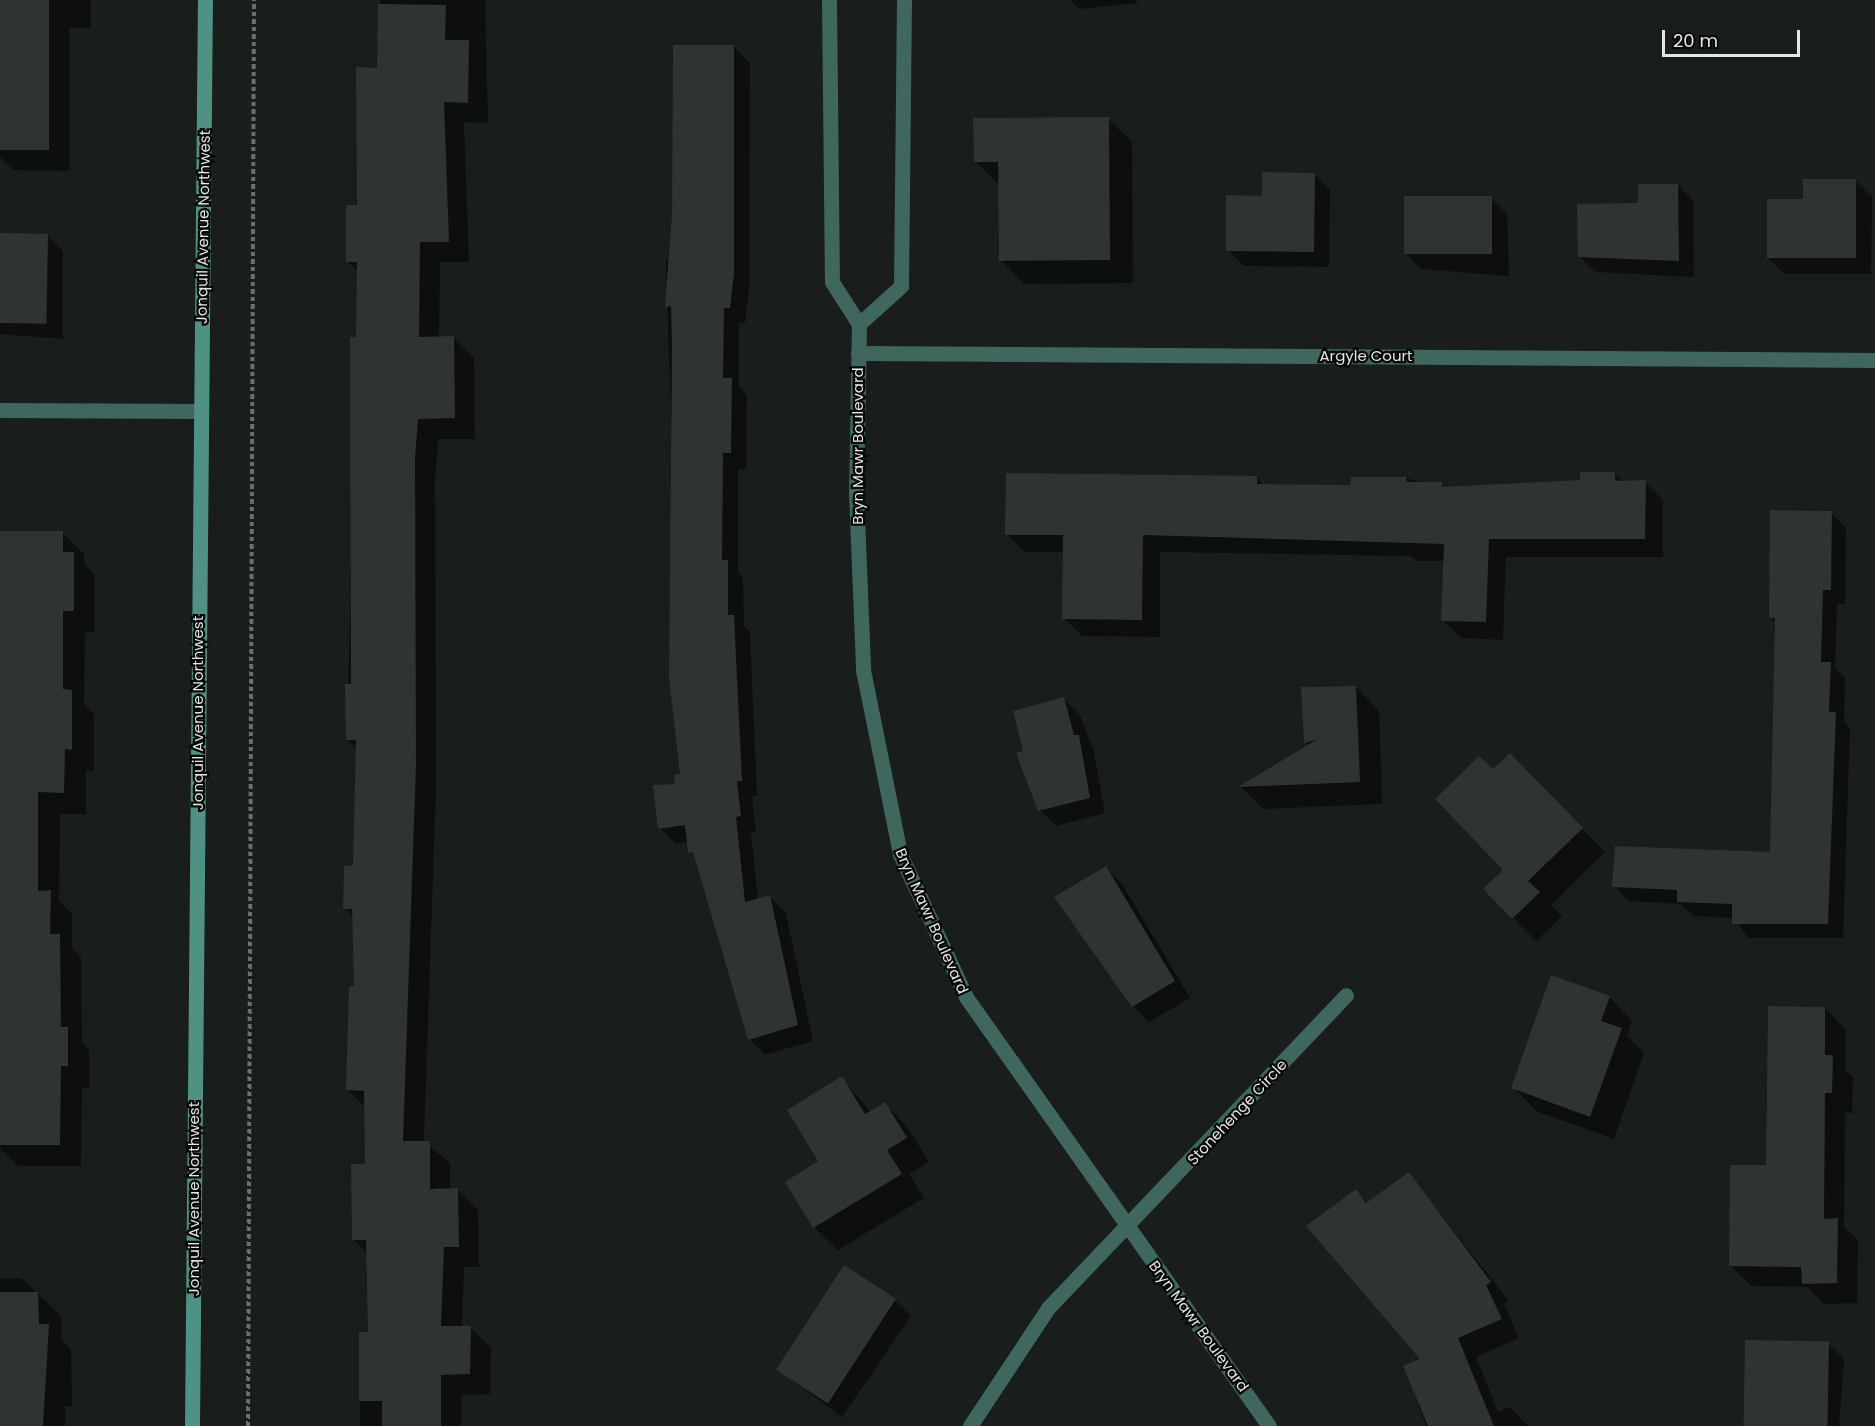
<!DOCTYPE html>
<style>
body{margin:0}
#map{position:relative;width:1875px;height:1426px;overflow:hidden;background:#191d1c;font-family:Poppins,sans-serif}
div>[style]{position:absolute}
.shadow>*{inset:0;background:#0007}
.building>*{inset:0;background:#2f3332;transform-origin:0 0}
.path>*{height:4px;margin-top:-2px;transform-origin:0;background:repeating-linear-gradient(90deg,#6b6e6e 0 4.5px,transparent 0 7.5px)}
.street>*{height:15px;margin:-7.5px;padding:0 7.5px;transform-origin:7.5px;border-radius:7.5px;background:#3f675e}
.secondary>*{height:15px;margin:-7.5px;padding:0 7.5px;transform-origin:7.5px;border-radius:7.5px;background:#4f9283}
span{translate:-50% -50%;white-space:nowrap;text-align:center;line-height:1.15;-webkit-text-stroke:4.5px #060706;paint-order:stroke}
.street-label{font-size:15px;color:#e4e6e6}
.scale{position:absolute;left:1662px;top:30px;width:138px;height:27px;box-sizing:border-box;border:3px solid #e4e6e6;border-top:0;padding-left:8px;font-size:18px;line-height:21px;white-space:nowrap;color:#e4e6e6;-webkit-text-stroke:4px #060706;paint-order:stroke}
</style>
<div id="map">
<div class="shadow">
<i style="clip-path:polygon(2px 0,91px 0,91px 28px,69px 28px,69px 171px,13px 170px,0 157px)"></i>
<i style="clip-path:polygon(380px 0,485px 0,488px 123px,464px 122px,469px 262px,440px 262px,439px 338px,453px 338px,474px 358px,475px 439px,438px 439px,435px 480px,436px 786px,424px 1142px,450px 1163px,450px 1190px,458px 1190px,478px 1210px,479px 1267px,464px 1267px,462px 1327px,470px 1327px,491px 1348px,490px 1394px,461px 1395px,461px 1426px,360px 1426px,361px 1333px,369px 1333px,368px 1254px,354px 1240px,366px 1165px,365px 1107px,348px 1090px,355px 988px,354px 918px,345px 908px,354px 867px,357px 749px,347px 739px,358px 272px,347px 261px,378px 69px)"></i>
<i style="clip-path:polygon(1070px 0,1137px 0,1137px 3px,1079px 9px)"></i>
<i style="clip-path:polygon(734px 47px,750px 63px,749px 289px,745px 323px,739px 323px,739px 387px,747px 395px,746px 469px,738px 469px,738px 572px,743px 578px,744px 626px,750px 632px,757px 796px,752px 796px,756px 832px,751px 832px,758px 900px,770px 897px,786px 913px,813px 1041px,765px 1055px,749px 1039px,697px 859px,689px 842px,676px 844px,660px 828px,682px 776px,666px 261px,672px 261px)"></i>
<i style="clip-path:polygon(1108px 119px,1132px 142px,1133px 283px,1024px 284px,1001px 260px,999px 185px,975px 161px)"></i>
<i style="clip-path:polygon(1314px 174px,1330px 190px,1329px 267px,1244px 266px,1228px 250px,1263px 197px)"></i>
<i style="clip-path:polygon(1856px 181px,1872px 197px,1871px 274px,1784px 274px,1768px 258px,1804px 201px)"></i>
<i style="clip-path:polygon(1678px 185px,1693px 201px,1694px 277px,1595px 272px,1579px 256px,1640px 205px)"></i>
<i style="clip-path:polygon(1491px 198px,1507px 214px,1509px 276px,1421px 269px,1405px 253px)"></i>
<i style="clip-path:polygon(0 235px,47px 235px,63px 251px,63px 339px,0 334px)"></i>
<i style="clip-path:polygon(1615px 474px,1623px 482px,1645px 482px,1663px 500px,1663px 557px,1506px 557px,1503px 640px,1461px 638px,1443px 620px,1445px 561px,1417px 561px,1411px 556px,1160px 552px,1160px 637px,1082px 636px,1064px 618px,1064px 552px,1025px 552px,1007px 534px,1257px 478px,1264px 485px,1351px 486px,1406px 478px,1447px 489px,1582px 482px)"></i>
<i style="clip-path:polygon(1831px 513px,1846px 528px,1845px 604px,1837px 604px,1835px 668px,1845px 678px,1844px 722px,1850px 729px,1843px 938px,1748px 938px,1734px 918px,1693px 916px,1681px 904px,1629px 901px,1614px 886px,1771px 854px,1776px 623px,1770px 617px)"></i>
<i style="clip-path:polygon(0 532px,62px 532px,84px 554px,85px 565px,95px 576px,95px 632px,85px 633px,84px 704px,94px 714px,94px 771px,86px 770px,86px 814px,60px 814px,59px 901px,72px 914px,72px 948px,81px 957px,82px 1043px,89px 1050px,89px 1088px,82px 1088px,81px 1166px,18px 1166px,0 1148px)"></i>
<i style="clip-path:polygon(1356px 687px,1379px 711px,1382px 804px,1263px 809px,1241px 787px,1309px 746px,1306px 742px)"></i>
<i style="clip-path:polygon(1064px 699px,1080px 715px,1094px 752px,1105px 813px,1056px 826px,1040px 810px,1025px 752px)"></i>
<i style="clip-path:polygon(1510px 755px,1605px 852px,1551px 905px,1562px 916px,1536px 941px,1485px 889px,1505px 870px,1493px 771px)"></i>
<i style="clip-path:polygon(1106px 868px,1122px 884px,1190px 998px,1149px 1022px,1133px 1006px)"></i>
<i style="clip-path:polygon(1609px 997px,1632px 1021px,1627px 1036px,1644px 1053px,1614px 1139px,1536px 1111px,1513px 1087px)"></i>
<i style="clip-path:polygon(1825px 1008px,1845px 1029px,1845px 1070px,1853px 1077px,1852px 1113px,1845px 1113px,1844px 1227px,1858px 1240px,1857px 1303px,1824px 1304px,1807px 1287px,1751px 1286px,1730px 1265px)"></i>
<i style="clip-path:polygon(841px 1078px,871px 1112px,885px 1104px,908px 1128px,929px 1162px,909px 1174px,924px 1198px,838px 1250px,814px 1227px,820px 1161px)"></i>
<i style="clip-path:polygon(1409px 1174px,1509px 1301px,1504px 1304px,1519px 1338px,1476px 1357px,1498px 1412px,1510px 1407px,1528px 1426px,1426px 1426px,1405px 1367px,1422px 1360px,1356px 1191px,1368px 1203px)"></i>
<i style="clip-path:polygon(21px 1278px,61px 1316px,61px 1339px,71px 1349px,72px 1406px,65px 1406px,65px 1426px,0 1426px,0 1279px)"></i>
<i style="clip-path:polygon(895px 1300px,911px 1316px,842px 1417px,778px 1370px)"></i>
<i style="clip-path:polygon(1828px 1343px,1844px 1359px,1839px 1426px,1746px 1426px)"></i>
</div>
<div class="building">
<i style="left:0;top:0;width:49px;height:150px"></i>
<i style="clip-path:polygon(378px 4px,446px 5px,445px 40px,469px 40px,468px 103px,444px 102px,449px 242px,420px 242px,419px 337px,454px 336px,455px 418px,418px 419px,415px 458px,416px 764px,403px 1141px,430px 1141px,430px 1189px,458px 1188px,459px 1247px,444px 1247px,441px 1326px,471px 1326px,470px 1374px,441px 1375px,441px 1426px,382px 1426px,382px 1401px,359px 1401px,359px 1332px,368px 1332px,366px 1240px,352px 1240px,351px 1164px,365px 1164px,364px 1091px,346px 1090px,349px 986px,354px 986px,352px 909px,343px 909px,344px 866px,353px 865px,356px 740px,346px 740px,345px 684px,351px 684px,350px 337px,356px 337px,357px 262px,346px 262px,346px 205px,357px 205px,356px 67px,377px 68px)"></i>
<i style="clip-path:polygon(673px 45px,734px 45px,734px 273px,730px 308px,724px 308px,723px 378px,732px 378px,731px 453px,723px 453px,722px 560px,728px 560px,728px 615px,734px 615px,742px 781px,737px 781px,741px 816px,736px 817px,745px 902px,770px 895px,798px 1025px,748px 1040px,693px 852px,688px 853px,685px 825px,658px 829px,653px 785px,675px 784px,674px 775px,680px 774px,669px 678px,672px 343px,671px 306px,665px 307px,672px 214px)"></i>
<i style="clip-path:polygon(1109px 117px,1110px 260px,999px 261px,998px 162px,974px 162px,973px 118px)"></i>
<i style="clip-path:polygon(1262px 172px,1315px 173px,1314px 252px,1226px 251px,1226px 195px,1262px 196px)"></i>
<i style="clip-path:polygon(1803px 179px,1856px 179px,1856px 258px,1767px 258px,1767px 199px,1803px 199px)"></i>
<i style="clip-path:polygon(1638px 184px,1678px 184px,1679px 261px,1578px 257px,1577px 204px,1638px 203px)"></i>
<i style="left:1404px;top:196px;width:88px;height:58px"></i>
<i style="left:0;top:233px;width:48px;height:90px;rotate:1deg"></i>
<i style="clip-path:polygon(1580px 472px,1615px 472px,1615px 481px,1646px 480px,1645px 539px,1489px 539px,1486px 622px,1441px 621px,1444px 544px,1143px 535px,1142px 620px,1062px 619px,1063px 535px,1005px 535px,1006px 473px,1257px 476px,1257px 484px,1350px 485px,1351px 477px,1406px 477px,1407px 482px,1442px 482px,1442px 487px,1580px 480px)"></i>
<i style="clip-path:polygon(1770px 510px,1832px 511px,1831px 590px,1823px 590px,1821px 662px,1831px 662px,1829px 712px,1836px 712px,1828px 924px,1732px 924px,1732px 904px,1677px 902px,1677px 890px,1612px 887px,1615px 846px,1770px 852px,1775px 618px,1769px 618px)"></i>
<i style="clip-path:polygon(0 531px,63px 531px,63px 552px,74px 552px,74px 611px,63px 611px,63px 689px,72px 690px,72px 750px,65px 749px,64px 793px,38px 792px,38px 891px,51px 890px,50px 934px,60px 934px,61px 1027px,68px 1027px,68px 1066px,61px 1066px,60px 1145px,0 1145px)"></i>
<i style="clip-path:polygon(1356px 686px,1360px 782px,1238px 787px,1316px 740px,1304px 743px,1301px 687px)"></i>
<i style="clip-path:polygon(1064px 697px,1074px 735px,1079px 735px,1090px 798px,1038px 811px,1016px 753px,1023px 751px,1013px 711px)"></i>
<i style="clip-path:polygon(1510px 753px,1583px 828px,1528px 881px,1540px 892px,1512px 919px,1483px 889px,1503px 870px,1435px 799px,1479px 756px,1493px 769px)"></i>
<i style="clip-path:polygon(1106px 866px,1175px 981px,1132px 1007px,1054px 897px)"></i>
<i style="clip-path:polygon(1551px 975px,1610px 996px,1601px 1021px,1622px 1028px,1590px 1117px,1511px 1088px)"></i>
<i style="clip-path:polygon(1768px 1006px,1825px 1007px,1825px 1055px,1833px 1055px,1832px 1093px,1825px 1093px,1824px 1219px,1838px 1218px,1837px 1283px,1802px 1284px,1801px 1267px,1729px 1266px,1730px 1165px,1766px 1165px)"></i>
<i style="clip-path:polygon(842px 1076px,865px 1114px,885px 1102px,907px 1138px,887px 1150px,902px 1174px,813px 1228px,785px 1182px,818px 1161px,787px 1110px)"></i>
<i style="clip-path:polygon(1409px 1172px,1491px 1282px,1486px 1285px,1502px 1319px,1458px 1338px,1494px 1426px,1428px 1426px,1403px 1366px,1420px 1359px,1306px 1226px,1356px 1189px,1366px 1203px)"></i>
<i style="left:844px;top:1265px;width:62px;height:125px;rotate:33deg"></i>
<i style="clip-path:polygon(0 1292px,38px 1292px,39px 1324px,49px 1324px,43px 1426px,0 1426px)"></i>
<i style="left:1745px;top:1340px;width:84px;height:86px;rotate:1deg"></i>
</div>
<div class="path">
<i style="left:248px;top:1426px;width:1426px;rotate:-89.76deg"></i>
</div>
<div class="street">
<i style="left:829px;top:0;width:282px;rotate:89.4deg"></i>
<i style="left:832px;top:282px;width:50px;rotate:57.3deg"></i>
<i style="left:859px;top:324px;width:168px;rotate:91deg"></i>
<i style="left:856px;top:492px;width:178px;rotate:87.7deg"></i>
<i style="left:863px;top:670px;width:188px;rotate:78.6deg"></i>
<i style="left:900px;top:854px;width:157px;rotate:65.2deg"></i>
<i style="left:966px;top:997px;width:525px;rotate:54.77deg"></i>
<i style="left:859px;top:324px;width:57px;rotate:-42.1deg"></i>
<i style="left:901px;top:286px;width:286px;rotate:-89.4deg"></i>
<i style="left:858px;top:353px;width:1017px;rotate:0.39deg"></i>
<i style="left:0;top:410px;width:201px;rotate:0.3deg"></i>
<i style="left:970px;top:1426px;width:141px;rotate:-56.5deg"></i>
<i style="left:1048px;top:1308px;width:432px;rotate:-46.4deg"></i>
</div>
<div class="secondary">
<i style="left:192px;top:1426px;width:1426px;rotate:-89.48deg"></i>
</div>
<div class="street-label">
<span style="left:203px;top:227px;rotate:-89deg">Jonquil Avenue Northwest</span>
<span style="left:1366px;top:356px">Argyle Court</span>
<span style="left:858px;top:446px;rotate:-90deg">Bryn Mawr Boulevard</span>
<span style="left:198px;top:713px;rotate:-90deg">Jonquil Avenue Northwest</span>
<span style="left:932px;top:921px;rotate:66deg">Bryn Mawr Boulevard</span>
<span style="left:1237px;top:1112px;rotate:-47deg">Stonehenge Circle</span>
<span style="left:194px;top:1199px;rotate:-90deg">Jonquil Avenue Northwest</span>
<span style="left:1199px;top:1326px;rotate:54deg">Bryn Mawr Boulevard</span>
</div>
<div class="scale">20 m</div>
</div>
